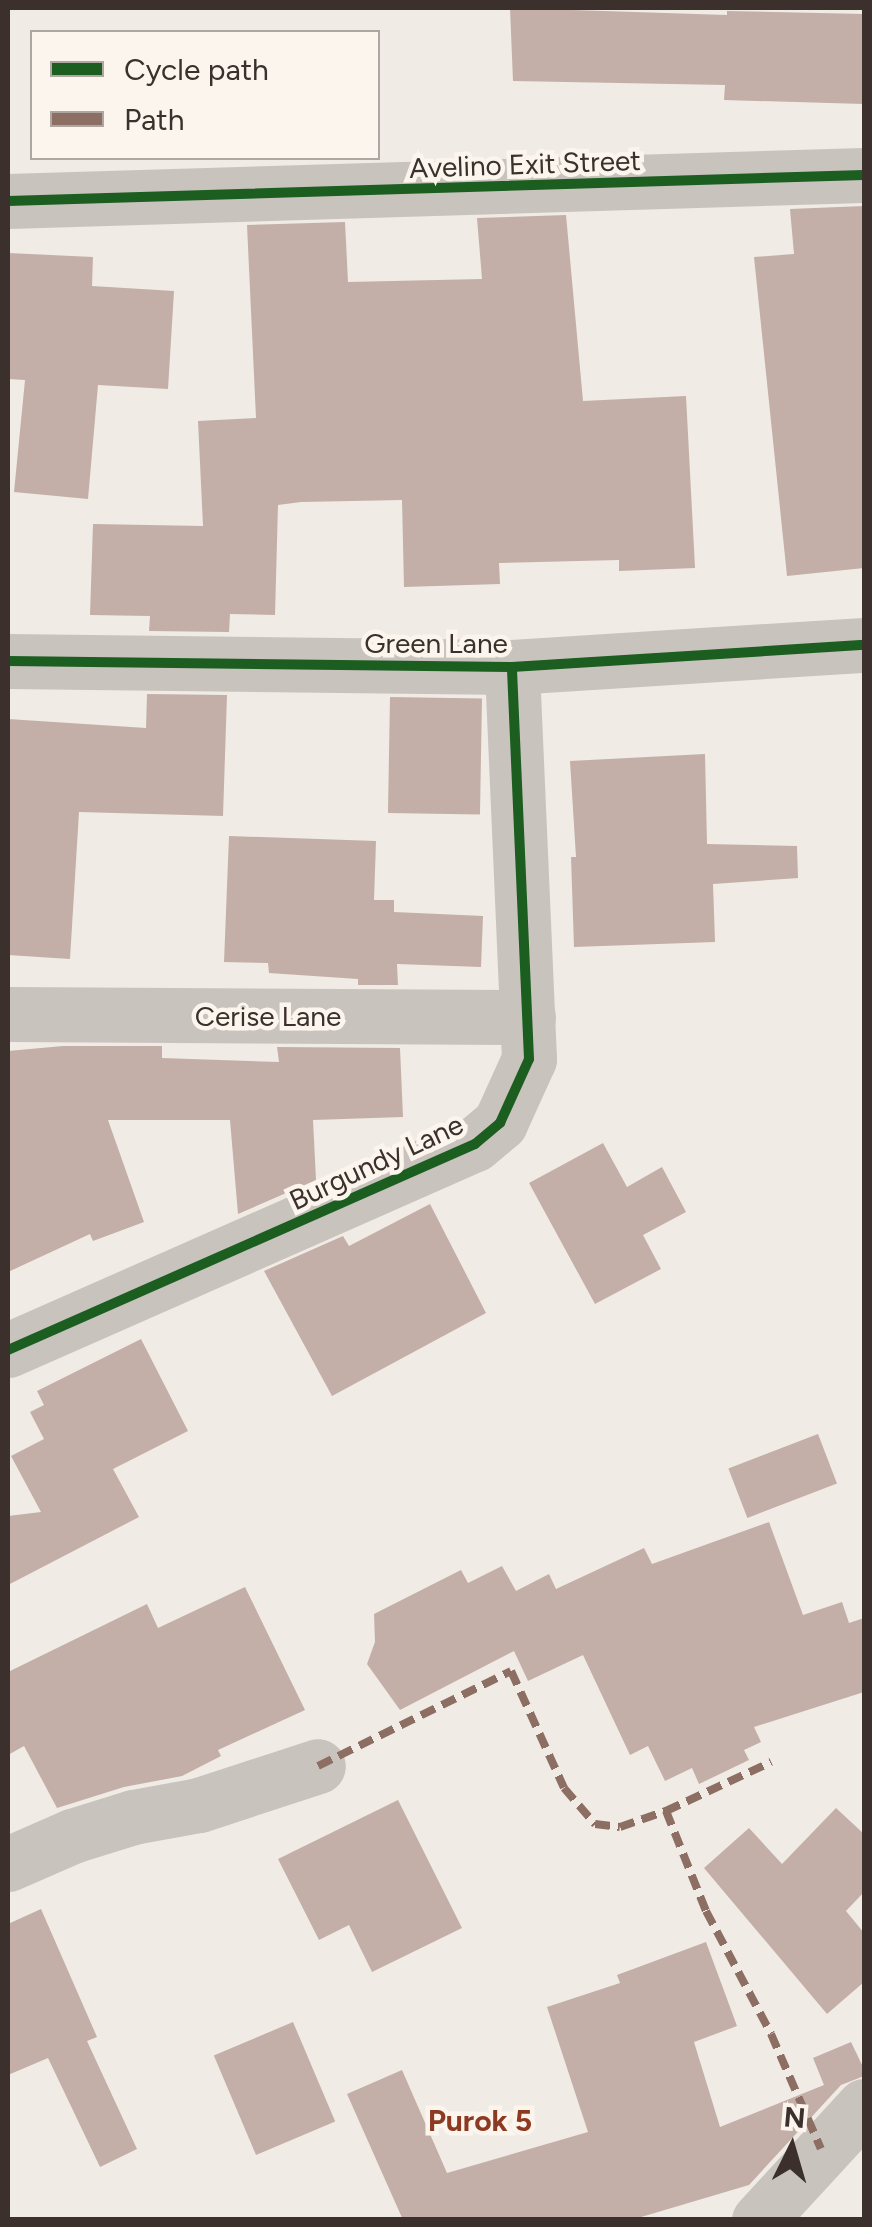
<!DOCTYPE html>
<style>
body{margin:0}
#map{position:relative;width:872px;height:2227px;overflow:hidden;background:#f0ebe5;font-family:Figtree,sans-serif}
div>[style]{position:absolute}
.building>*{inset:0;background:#c3afa7;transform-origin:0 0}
.minor>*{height:55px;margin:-27.5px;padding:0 27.5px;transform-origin:27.5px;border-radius:27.5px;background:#c9c3be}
.quiet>*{height:8px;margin-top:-4px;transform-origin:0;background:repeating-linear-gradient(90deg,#8d6e63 0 15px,transparent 0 23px)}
.cycleway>*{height:10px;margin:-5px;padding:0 5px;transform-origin:5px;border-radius:5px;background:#1b5e20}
span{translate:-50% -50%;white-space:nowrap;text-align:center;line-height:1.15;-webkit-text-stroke:9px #fbf5ee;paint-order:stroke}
.street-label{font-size:28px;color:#3b302b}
.neighbourhood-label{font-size:30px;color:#8c3b22;font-weight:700}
.frame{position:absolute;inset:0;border:10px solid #3b302b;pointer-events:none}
.legend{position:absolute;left:30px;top:30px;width:350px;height:130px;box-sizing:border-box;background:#fbf5ee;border:2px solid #aea6a0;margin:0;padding:12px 18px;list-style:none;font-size:30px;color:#3b302b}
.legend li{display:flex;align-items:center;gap:20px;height:50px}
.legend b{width:50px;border:2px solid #aea6a0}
.north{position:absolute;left:742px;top:2097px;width:100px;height:100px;-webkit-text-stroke:8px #fbf5ee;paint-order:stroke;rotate:5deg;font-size:28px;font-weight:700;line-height:40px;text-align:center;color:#3b302b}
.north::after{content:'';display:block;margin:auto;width:35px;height:45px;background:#3b302b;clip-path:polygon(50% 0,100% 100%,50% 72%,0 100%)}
</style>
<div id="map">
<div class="building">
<i style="clip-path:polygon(510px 8px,727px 15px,727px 11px,864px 14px,864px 104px,724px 100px,725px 85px,513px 81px)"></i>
<i style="clip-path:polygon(864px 206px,864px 568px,787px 576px,754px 257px,794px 254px,790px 209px)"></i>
<i style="clip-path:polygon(566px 215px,583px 401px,686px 396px,695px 568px,619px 571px,619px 560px,499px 563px,500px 584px,404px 587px,402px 500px,301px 502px,278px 505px,275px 615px,230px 614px,229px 632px,149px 631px,150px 616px,90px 615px,93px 524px,203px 526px,198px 421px,256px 418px,247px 225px,345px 222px,348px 282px,482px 279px,477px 218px)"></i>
<i style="clip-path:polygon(8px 253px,93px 257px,92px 286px,174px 291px,168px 389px,98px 385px,88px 499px,14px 492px,25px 380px,8px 379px)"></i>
<i style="clip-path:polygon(147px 694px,227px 695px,223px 816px,79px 812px,70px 959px,8px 955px,8px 719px,146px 728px)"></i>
<i style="left:390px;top:697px;width:92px;height:116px;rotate:1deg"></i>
<i style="clip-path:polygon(705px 754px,707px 844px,797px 846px,798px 878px,713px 884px,715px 942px,574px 947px,571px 857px,576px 857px,570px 761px)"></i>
<i style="clip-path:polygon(229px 836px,376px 841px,374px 900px,394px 900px,394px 912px,483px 916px,481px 967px,397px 964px,398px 985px,358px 985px,358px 979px,269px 973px,268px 963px,224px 962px)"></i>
<i style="clip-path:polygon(63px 1046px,162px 1046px,162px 1058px,279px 1062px,277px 1047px,400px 1048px,403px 1117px,313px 1120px,316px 1180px,238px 1214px,230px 1120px,108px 1120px,144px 1222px,93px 1241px,90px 1234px,8px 1272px,8px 1051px)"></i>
<i style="clip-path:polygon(603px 1143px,627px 1187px,662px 1167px,686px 1212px,643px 1235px,661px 1269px,595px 1304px,529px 1183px)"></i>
<i style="clip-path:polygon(430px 1204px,486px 1313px,332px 1396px,264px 1271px,343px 1236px,349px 1246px)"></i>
<i style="clip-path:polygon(141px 1339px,188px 1431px,113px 1469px,139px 1517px,8px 1585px,8px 1516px,41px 1512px,11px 1456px,44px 1439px,30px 1412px,44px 1405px,37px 1391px)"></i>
<i style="left:818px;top:1434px;width:53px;height:96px;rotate:69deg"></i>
<i style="clip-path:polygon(769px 1522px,803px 1615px,842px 1602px,849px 1623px,864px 1618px,864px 1692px,754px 1727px,761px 1742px,744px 1750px,749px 1760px,699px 1784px,692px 1768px,665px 1781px,648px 1746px,630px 1755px,583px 1655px,528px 1681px,514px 1651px,400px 1710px,367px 1664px,375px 1642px,374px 1614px,461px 1570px,468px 1583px,502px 1566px,516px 1591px,549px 1574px,556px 1589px,644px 1548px,652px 1564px)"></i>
<i style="clip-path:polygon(245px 1587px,305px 1710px,218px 1750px,221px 1756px,182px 1776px,124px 1787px,57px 1808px,24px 1746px,8px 1755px,8px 1672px,147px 1604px,158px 1628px)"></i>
<i style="clip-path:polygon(398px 1800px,462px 1928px,372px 1972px,349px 1925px,319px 1940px,278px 1859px)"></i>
<i style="clip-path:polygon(836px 1808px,864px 1834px,864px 1892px,846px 1911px,864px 1933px,864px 1982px,827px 2014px,704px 1868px,749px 1828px,782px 1864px)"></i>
<i style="clip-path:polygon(41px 1909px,97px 2037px,87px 2041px,137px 2149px,100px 2167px,48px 2058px,8px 2075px,8px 1924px)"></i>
<i style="clip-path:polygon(706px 1942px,737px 2026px,694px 2042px,720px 2127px,824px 2085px,813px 2058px,851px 2042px,864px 2069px,864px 2076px,841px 2085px,749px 2185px,631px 2220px,403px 2220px,347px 2094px,402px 2070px,447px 2173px,588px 2132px,547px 2007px,620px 1983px,617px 1975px)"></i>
<i style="left:293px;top:2022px;width:108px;height:86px;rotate:67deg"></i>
</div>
<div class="minor">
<i style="left:8px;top:201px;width:856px;rotate:-1.74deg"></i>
<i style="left:8px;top:661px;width:504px;rotate:0.68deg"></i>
<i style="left:512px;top:667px;width:353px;rotate:-3.6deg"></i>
<i style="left:8px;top:1014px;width:520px;rotate:0.33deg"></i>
<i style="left:8px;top:1350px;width:510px;rotate:-23.8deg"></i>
<i style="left:475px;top:1144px;width:33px;rotate:-40deg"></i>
<i style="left:500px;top:1123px;width:70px;rotate:-65.6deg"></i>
<i style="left:529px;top:1059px;width:392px;rotate:-92.5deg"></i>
<i style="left:8px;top:1864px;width:70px;rotate:-23.6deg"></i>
<i style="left:72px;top:1836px;width:64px;rotate:-17.3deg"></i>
<i style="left:133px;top:1817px;width:67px;rotate:-10.3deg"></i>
<i style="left:199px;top:1805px;width:125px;rotate:-18.1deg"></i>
<i style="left:759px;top:2220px;width:155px;rotate:-47.4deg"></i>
</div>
<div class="quiet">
<i style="left:318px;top:1766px;width:215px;rotate:-26.2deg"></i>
<i style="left:511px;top:1671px;width:128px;rotate:65.6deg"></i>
<i style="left:564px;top:1788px;width:48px;rotate:49.3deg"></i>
<i style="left:595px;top:1824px;width:25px;rotate:7deg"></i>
<i style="left:620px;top:1827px;width:49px;rotate:-19.2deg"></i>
<i style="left:666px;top:1811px;width:116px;rotate:-25deg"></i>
<i style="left:666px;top:1811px;width:108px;rotate:68.2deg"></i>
<i style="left:706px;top:1911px;width:139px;rotate:62.1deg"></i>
<i style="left:771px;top:2034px;width:125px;rotate:66.5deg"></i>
</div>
<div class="cycleway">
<i style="left:8px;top:201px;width:856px;rotate:-1.74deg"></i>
<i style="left:8px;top:661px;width:504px;rotate:0.68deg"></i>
<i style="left:512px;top:667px;width:353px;rotate:-3.6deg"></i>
<i style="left:8px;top:1350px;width:510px;rotate:-23.8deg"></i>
<i style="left:475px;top:1144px;width:33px;rotate:-40deg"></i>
<i style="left:500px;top:1123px;width:70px;rotate:-65.6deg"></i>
<i style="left:529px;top:1059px;width:392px;rotate:-92.5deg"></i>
</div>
<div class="street-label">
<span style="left:525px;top:164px;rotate:-2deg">Avelino Exit Street</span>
<span style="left:436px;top:643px">Green Lane</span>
<span style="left:268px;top:1016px">Cerise Lane</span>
<span style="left:376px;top:1162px;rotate:-25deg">Burgundy Lane</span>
</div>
<div class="neighbourhood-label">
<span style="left:480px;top:2121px">Purok 5</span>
</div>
<div class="frame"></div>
<ul class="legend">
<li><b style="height:12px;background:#1b5e20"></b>Cycle path</li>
<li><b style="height:12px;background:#8d6e63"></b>Path</li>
</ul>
<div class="north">N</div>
</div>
